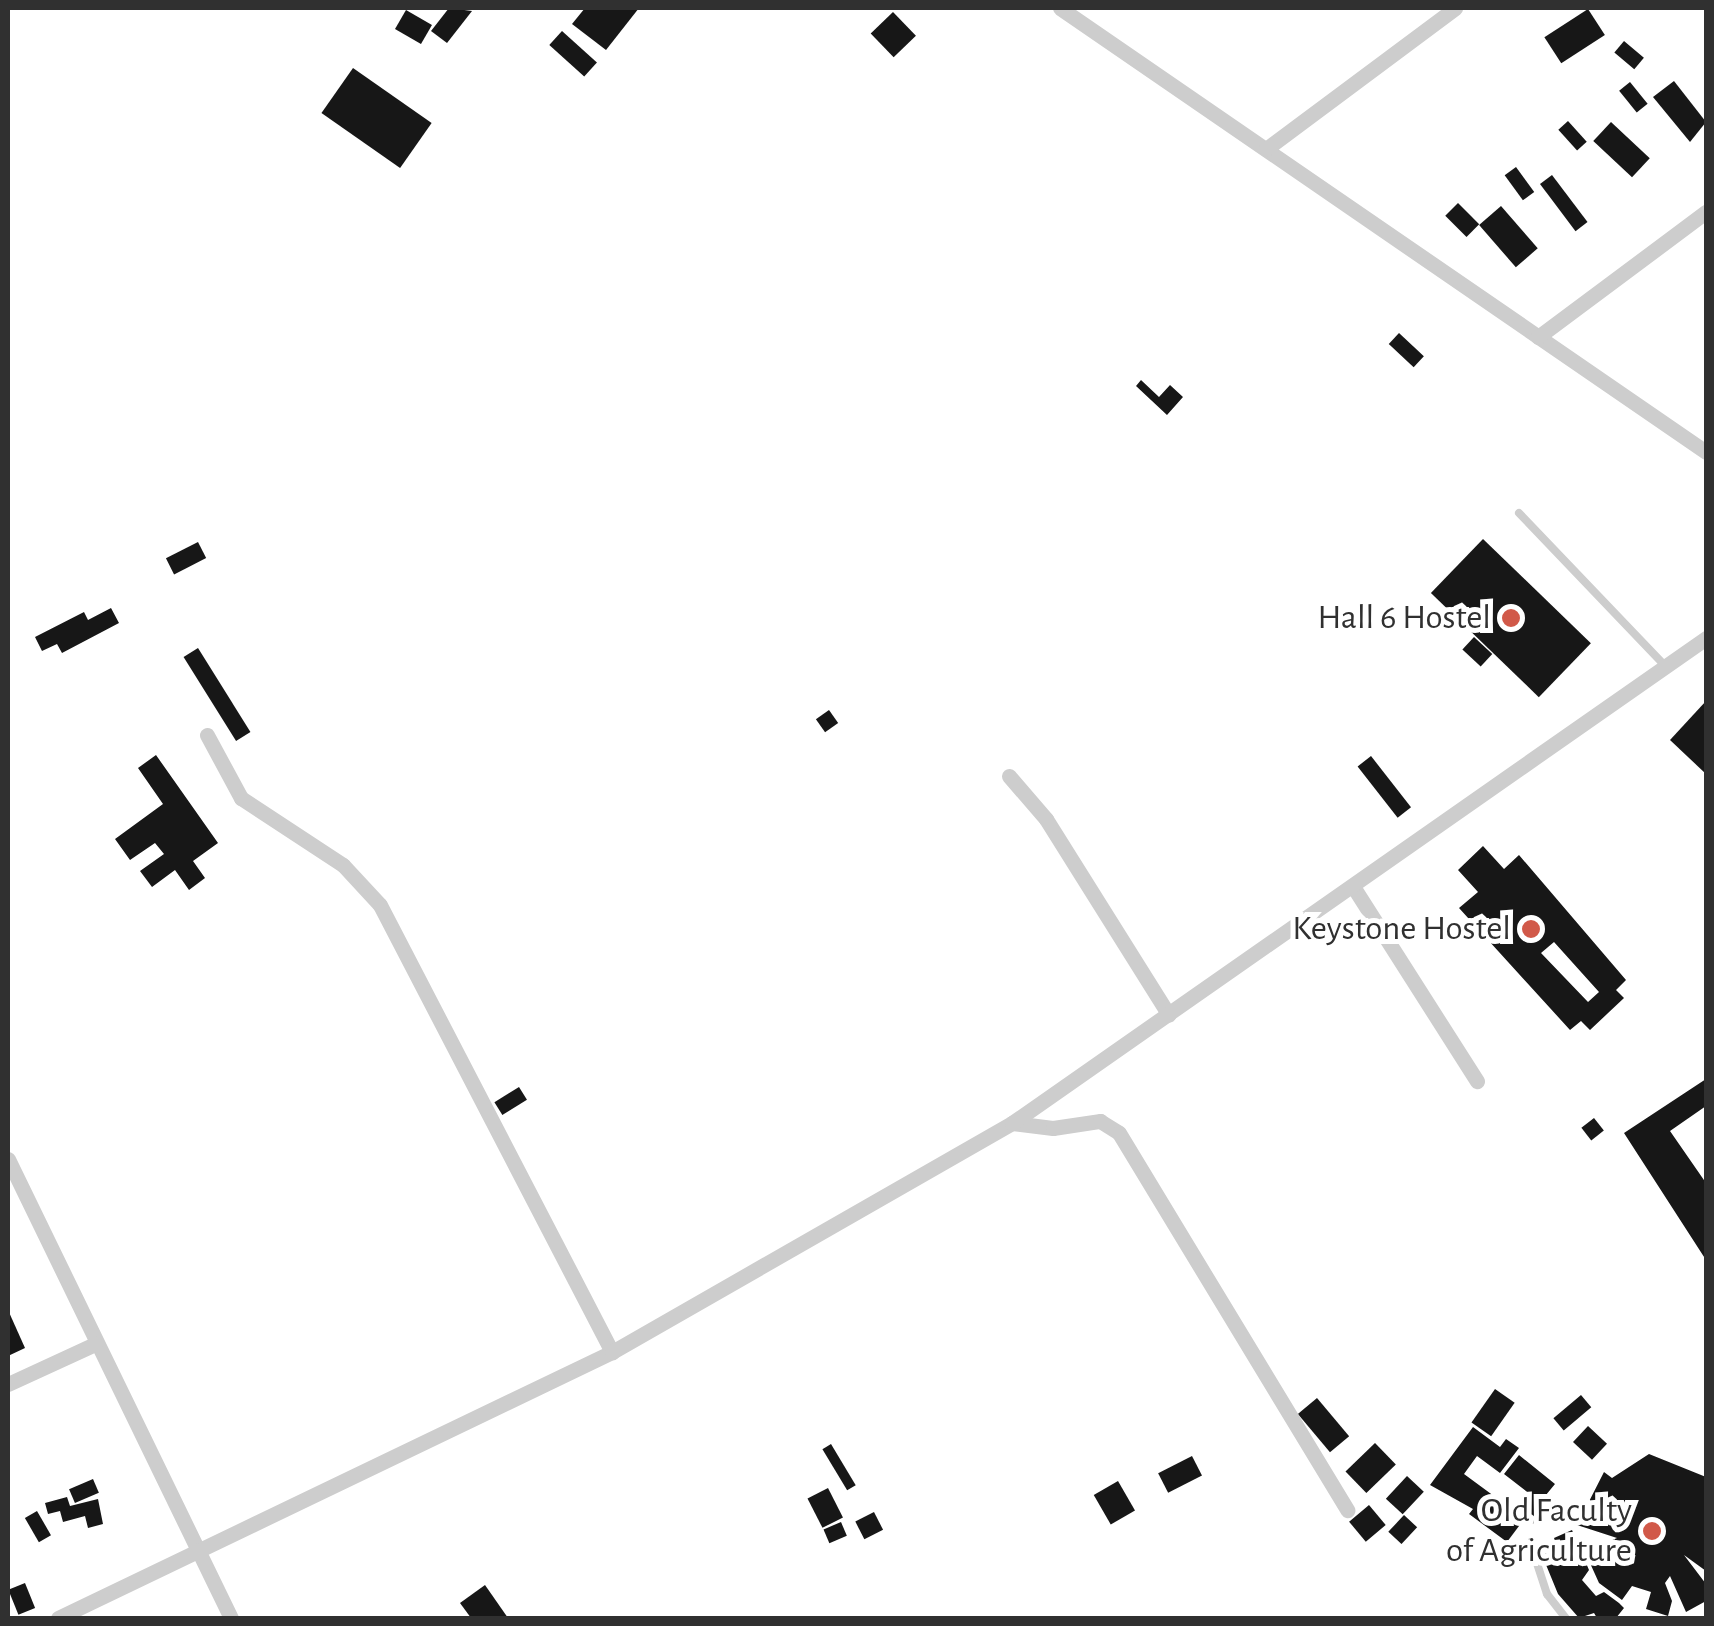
<!DOCTYPE html>
<style>
body{margin:0}
#map{position:relative;width:1714px;height:1626px;overflow:hidden;background:#fff;font-family:"Alegreya Sans",sans-serif}
div>[style]{position:absolute}
.building>*{inset:0;background:#171717;transform-origin:0 0}
.service>*{height:8px;margin:-4px;padding:0 4px;transform-origin:4px;border-radius:4px;background:#cdcdcd}
.minor>*{height:15px;margin:-7.5px;padding:0 7.5px;transform-origin:7.5px;border-radius:7.5px;background:#cdcdcd}
.dots>*{width:28px;height:28px;translate:-50% -50%;box-sizing:border-box;border:5px solid #fff;border-radius:50%}
span{translate:-50% -50%;white-space:nowrap;text-align:center;line-height:1.15;-webkit-text-stroke:10px #fff;paint-order:stroke}
.poi-label{font-size:35px;color:#303030}
.right{translate:-100% -50%;text-align:right}
.frame{position:absolute;inset:0;border:10px solid #303030;pointer-events:none}
</style>
<div id="map">
<div class="building">
<i style="clip-path:polygon(449px 8px,472px 11px,447px 43px,431px 31px)"></i>
<i style="clip-path:polygon(585px 8px,639px 8px,606px 50px,572px 24px)"></i>
<i style="left:1588px;top:9px;width:31px;height:52px;rotate:57deg"></i>
<i style="left:406px;top:10px;width:30px;height:22px;rotate:30deg"></i>
<i style="left:893px;top:12px;width:33px;height:31px;rotate:46deg"></i>
<i style="left:562px;top:31px;width:47px;height:19px;rotate:42deg"></i>
<i style="left:1624px;top:41px;width:26px;height:15px;rotate:40deg"></i>
<i style="left:353px;top:68px;width:96px;height:55px;rotate:35deg"></i>
<i style="clip-path:polygon(1674px 81px,1706px 122px,1690px 142px,1653px 97px)"></i>
<i style="left:1630px;top:82px;width:28px;height:14px;rotate:51deg"></i>
<i style="left:1568px;top:121px;width:28px;height:13px;rotate:48deg"></i>
<i style="left:1611px;top:122px;width:53px;height:26px;rotate:43deg"></i>
<i style="left:1516px;top:167px;width:31px;height:14px;rotate:54deg"></i>
<i style="left:1552px;top:175px;width:59px;height:15px;rotate:53deg"></i>
<i style="left:1458px;top:203px;width:30px;height:18px;rotate:45deg"></i>
<i style="left:1501px;top:206px;width:56px;height:29px;rotate:49deg"></i>
<i style="left:1399px;top:333px;width:34px;height:15px;rotate:43deg"></i>
<i style="clip-path:polygon(1141px 380px,1159px 397px,1170px 385px,1183px 397px,1167px 415px,1136px 386px)"></i>
<i style="left:1483px;top:539px;width:150px;height:75px;rotate:44deg"></i>
<i style="left:198px;top:542px;width:18px;height:36px;rotate:63deg"></i>
<i style="clip-path:polygon(111px 608px,119px 623px,62px 653px,57px 644px,42px 651px,35px 637px,84px 612px,88px 620px)"></i>
<i style="left:1474px;top:637px;width:25px;height:17px;rotate:43deg"></i>
<i style="left:198px;top:648px;width:99px;height:17px;rotate:58deg"></i>
<i style="clip-path:polygon(1706px 701px,1706px 774px,1670px 740px)"></i>
<i style="left:829px;top:710px;width:16px;height:16px;rotate:55deg"></i>
<i style="clip-path:polygon(156px 755px,218px 843px,193px 861px,205px 878px,189px 890px,175px 870px,152px 887px,140px 871px,164px 854px,155px 843px,130px 860px,115px 839px,163px 804px,138px 768px)"></i>
<i style="left:1371px;top:756px;width:65px;height:17px;rotate:52deg"></i>
<i style="clip-path:polygon(evenodd,1483px 846px,1504px 869px,1519px 855px,1626px 980px,1616px 990px,1624px 998px,1590px 1030px,1581px 1021px,1570px 1030px,1459px 908px,1478px 892px,1458px 870px,1483px 846px,1554px 942px,1599px 992px,1588px 1002px,1541px 953px,1554px 942px)"></i>
<i style="clip-path:polygon(1706px 1079px,1706px 1106px,1670px 1131px,1706px 1183px,1706px 1260px,1624px 1133px)"></i>
<i style="left:519px;top:1087px;width:15px;height:29px;rotate:58deg"></i>
<i style="left:1594px;top:1118px;width:16px;height:16px;rotate:52deg"></i>
<i style="clip-path:polygon(8px 1310px,25px 1348px,8px 1356px)"></i>
<i style="left:1495px;top:1389px;width:24px;height:41px;rotate:35deg"></i>
<i style="left:1581px;top:1395px;width:16px;height:36px;rotate:50deg"></i>
<i style="left:1317px;top:1398px;width:50px;height:25px;rotate:50deg"></i>
<i style="left:1588px;top:1426px;width:26px;height:22px;rotate:43deg"></i>
<i style="clip-path:polygon(1473px 1427px,1500px 1447px,1506px 1439px,1519px 1448px,1500px 1473px,1477px 1456px,1464px 1474px,1517px 1513px,1531px 1495px,1504px 1474px,1519px 1455px,1555px 1484px,1541px 1501px,1549px 1495px,1575px 1518px,1570px 1524px,1549px 1505px,1533px 1524px,1525px 1518px,1507px 1542px,1469px 1514px,1473px 1509px,1430px 1485px)"></i>
<i style="left:1375px;top:1443px;width:30px;height:41px;rotate:46deg"></i>
<i style="left:831px;top:1444px;width:48px;height:10px;rotate:59deg"></i>
<i style="clip-path:polygon(1649px 1454px,1706px 1477px,1706px 1571px,1684px 1555px,1706px 1584px,1706px 1601px,1686px 1612px,1670px 1576px,1665px 1583px,1672px 1601px,1668px 1616px,1646px 1609px,1651px 1592px,1632px 1586px,1622px 1600px,1599px 1583px,1585px 1552px,1617px 1538px,1577px 1525px,1604px 1472px,1612px 1478px)"></i>
<i style="left:1192px;top:1456px;width:22px;height:38px;rotate:63deg"></i>
<i style="left:1407px;top:1476px;width:23px;height:31px;rotate:43deg"></i>
<i style="left:93px;top:1479px;width:15px;height:26px;rotate:67deg"></i>
<i style="left:1118px;top:1481px;width:34px;height:28px;rotate:60deg"></i>
<i style="left:828px;top:1488px;width:33px;height:23px;rotate:63deg"></i>
<i style="clip-path:polygon(67px 1497px,70px 1506px,98px 1499px,103px 1524px,88px 1528px,85px 1516px,63px 1522px,60px 1511px,48px 1514px,45px 1503px)"></i>
<i style="left:1369px;top:1505px;width:26px;height:26px;rotate:50deg"></i>
<i style="left:37px;top:1511px;width:28px;height:14px;rotate:60deg"></i>
<i style="left:874px;top:1512px;width:20px;height:21px;rotate:63deg"></i>
<i style="left:1404px;top:1515px;width:18px;height:23px;rotate:43deg"></i>
<i style="left:841px;top:1522px;width:15px;height:19px;rotate:67deg"></i>
<i style="clip-path:polygon(1572px 1530px,1589px 1570px,1582px 1580px,1596px 1596px,1604px 1592px,1619px 1603px,1624px 1608px,1616px 1618px,1597px 1618px,1594px 1613px,1579px 1618px,1558px 1594px,1542px 1555px,1558px 1549px,1554px 1538px)"></i>
<i style="left:25px;top:1583px;width:27px;height:18px;rotate:68deg"></i>
<i style="clip-path:polygon(485px 1585px,508px 1618px,471px 1618px,460px 1603px)"></i>
</div>
<div class="service">
<i style="left:1519px;top:513px;width:211px;rotate:46.3deg"></i>
<i style="left:1530px;top:1542px;width:55px;rotate:71.9deg"></i>
<i style="left:1547px;top:1594px;width:31px;rotate:52deg"></i>
</div>
<div class="minor">
<i style="left:1060px;top:8px;width:784px;rotate:34.5deg"></i>
<i style="left:1266px;top:149px;width:236px;rotate:-36.7deg"></i>
<i style="left:1538px;top:337px;width:209px;rotate:-36.7deg"></i>
<i style="left:207px;top:735px;width:72px;rotate:61.6deg"></i>
<i style="left:241px;top:798px;width:122px;rotate:33.3deg"></i>
<i style="left:343px;top:865px;width:54px;rotate:47.2deg"></i>
<i style="left:380px;top:905px;width:504px;rotate:62.57deg"></i>
<i style="left:1009px;top:776px;width:57px;rotate:49.3deg"></i>
<i style="left:1046px;top:819px;width:231px;rotate:57.9deg"></i>
<i style="left:1354px;top:888px;width:229px;rotate:57.5deg"></i>
<i style="left:1012px;top:1123px;width:41px;rotate:7deg"></i>
<i style="left:1053px;top:1128px;width:48px;rotate:-8.5deg"></i>
<i style="left:1100px;top:1121px;width:22px;rotate:32deg"></i>
<i style="left:1119px;top:1133px;width:441px;rotate:58.8deg"></i>
<i style="left:8px;top:1159px;width:510px;rotate:64.09deg"></i>
<i style="left:8px;top:1384px;width:96px;rotate:-24.7deg"></i>
<i style="left:58px;top:1618px;width:615px;rotate:-25.65deg"></i>
<i style="left:612px;top:1352px;width:461px;rotate:-29.8deg"></i>
<i style="left:1012px;top:1123px;width:847px;rotate:-34.95deg"></i>
</div>
<div class="dots">
<i style="left:1511px;top:618px;background:#d15949"></i>
<i style="left:1531px;top:929px;background:#d15949"></i>
<i style="left:1652px;top:1531px;background:#d15949"></i>
</div>
<div class="poi-label">
<span class="right" style="left:1491px;top:618px">Hall 6 Hostel</span>
<span class="right" style="left:1511px;top:929px">Keystone Hostel</span>
<span class="right" style="left:1632px;top:1531px">Old Faculty<br>of Agriculture</span>
</div>
<div class="frame"></div>
</div>
